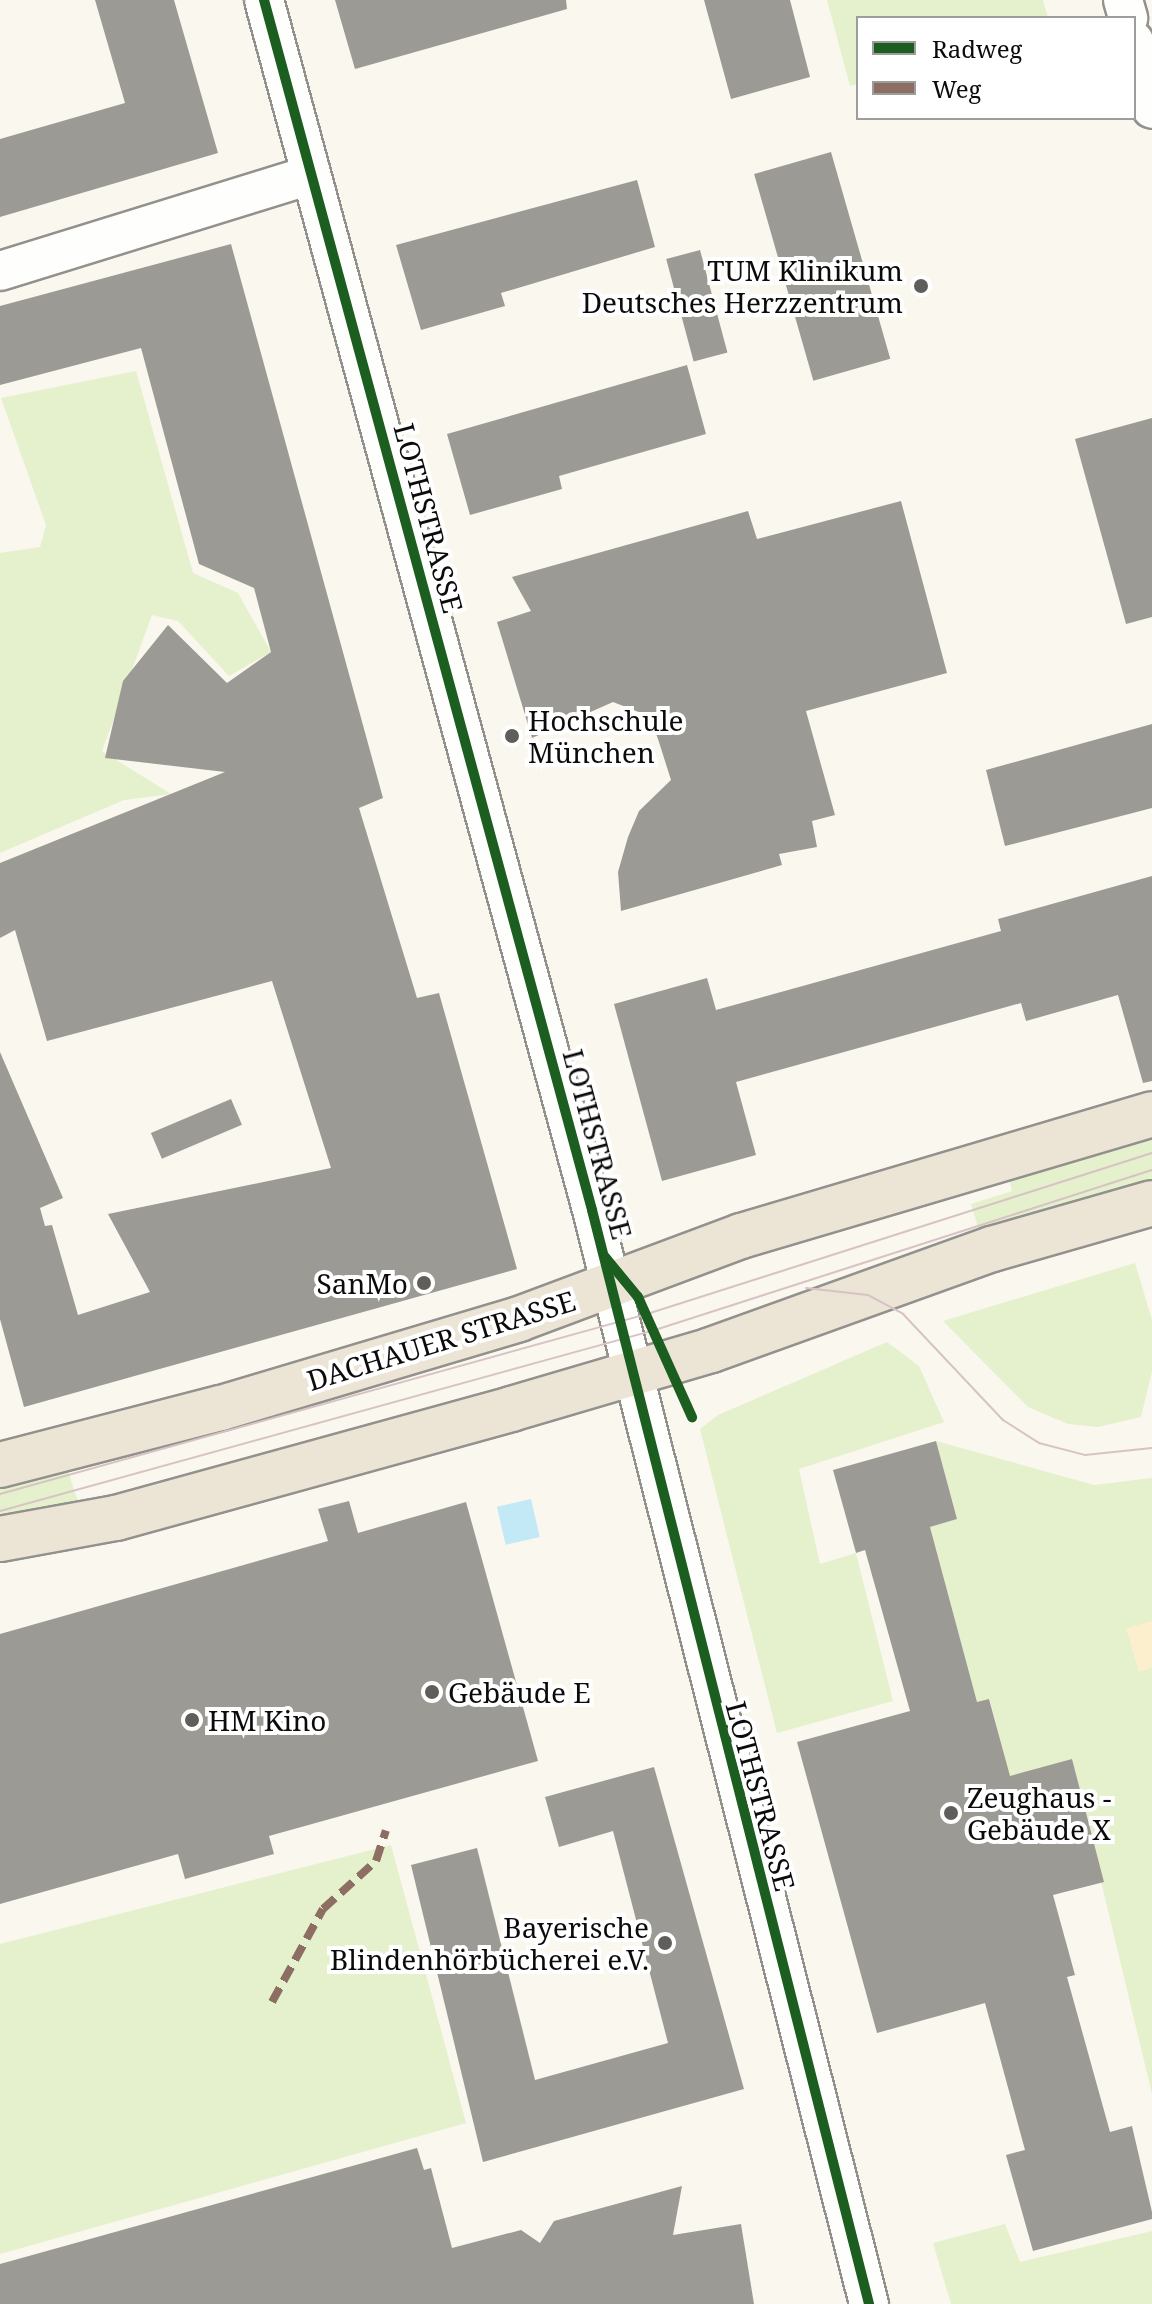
<!DOCTYPE html>
<meta charset="utf-8">
<style>
body{margin:0}
#map{position:relative;width:1152px;height:2304px;overflow:hidden;background:#faf7ee;font-family:"Noto Serif",serif}
div>[style]{position:absolute}
.green>*{inset:0;background:#e5f0cc}
.sand>*{inset:0;background:#fcefce}
.water>*{inset:0;background:#c3e8f6;transform-origin:0 0}
.building>*{inset:0;background:#9c9a94;transform-origin:0 0}
.roads{filter:drop-shadow(2px 0 #93918d) drop-shadow(-2px 0 #93918d) drop-shadow(0 2px #93918d) drop-shadow(0 -2px #93918d)}
.minor>*{height:38px;margin:-19px;padding:0 19px;transform-origin:19px;border-radius:19px;background:#fefefc}
.major>*{height:44px;margin:-22px;padding:0 22px;transform-origin:22px;border-radius:22px;background:#ece5d6}
.tram>*{height:2px;margin:-1px;padding:0 1px;transform-origin:1px;border-radius:1px;background:#d7c3c4}
.quiet>*{height:8px;margin-top:-4px;transform-origin:0;background:repeating-linear-gradient(90deg,#8d6e63 0 16px,transparent 0 24px)}
.cycleway>*{height:10px;margin:-5px;padding:0 5px;transform-origin:5px;border-radius:5px;background:#1b5e20}
.dots>*{width:22px;height:22px;translate:-50% -50%;box-sizing:border-box;border:4px solid #fff;border-radius:50%}
span{translate:-50% -50%;white-space:nowrap;text-align:center;line-height:1.15;-webkit-text-stroke:8px #fff;paint-order:stroke}
.poi-label{font-size:28px;color:#0b0b0b}
.right{translate:-100% -50%;text-align:right}
.left{translate:0 -50%;text-align:left}
.street-label{font-size:28px;color:#0b0b0b}
.legend{position:absolute;left:856px;top:16px;width:280px;height:104px;box-sizing:border-box;background:#fff;border:2px solid #9d9d9d;margin:0;padding:10px 14px;list-style:none;font-size:24px;color:#0b0b0b}
.legend li{display:flex;align-items:center;gap:16px;height:40px}
.legend b{width:40px;border:2px solid #9d9d9d}
</style>
<div id="map">
<div class="green">
<i style="clip-path:polygon(827px 0,1043px 0,1048px 18px,858px 18px,858px 84px,850px 86px)"></i>
<i style="clip-path:polygon(136px 371px,193px 573px,238px 593px,271px 652px,229px 676px,178px 621px,152px 615px,102px 751px,171px 794px,124px 800px,0 853px,0 553px,40px 547px,46px 525px,1px 398px)"></i>
<i style="clip-path:polygon(1152px 1133px,1152px 1179px,980px 1234px,971px 1204px,1012px 1191px,1007px 1171px)"></i>
<i style="clip-path:polygon(1135px 1263px,1152px 1320px,1152px 1371px,1141px 1417px,1098px 1427px,1068px 1424px,1028px 1407px,943px 1321px)"></i>
<i style="clip-path:polygon(887px 1342px,919px 1366px,944px 1422px,799px 1469px,820px 1564px,856px 1553px,893px 1701px,777px 1733px,700px 1429px,718px 1415px)"></i>
<i style="clip-path:polygon(936px 1441px,1094px 1485px,1152px 1478px,1152px 2094px,1072px 1760px,1003px 1778px,1005px 1758px,990px 1700px,977px 1702px,930px 1527px,957px 1519px)"></i>
<i style="clip-path:polygon(66px 1465px,79px 1505px,0 1520px,0 1483px)"></i>
<i style="clip-path:polygon(391px 1845px,466px 2123px,0 2254px,0 1944px)"></i>
<i style="clip-path:polygon(1005px 2224px,1020px 2262px,1152px 2231px,1152px 2304px,951px 2304px,933px 2243px)"></i>
</div>
<div class="sand">
<i style="clip-path:polygon(1152px 1621px,1152px 1668px,1139px 1672px,1126px 1628px)"></i>
</div>
<div class="water">
<i style="left:531px;top:1499px;width:39px;height:35px;rotate:77deg"></i>
</div>
<div class="building">
<i style="clip-path:polygon(95px 0,174px 0,218px 153px,0 217px,0 139px,125px 103px)"></i>
<i style="clip-path:polygon(335px 0,566px 0,567px 9px,355px 69px)"></i>
<i style="clip-path:polygon(704px 0,790px 0,810px 77px,731px 99px)"></i>
<i style="left:831px;top:152px;width:215px;height:80px;rotate:74deg"></i>
<i style="clip-path:polygon(637px 180px,655px 247px,501px 293px,505px 306px,421px 330px,396px 245px)"></i>
<i style="clip-path:polygon(231px 244px,383px 798px,359px 808px,417px 998px,439px 993px,517px 1269px,24px 1407px,0 1319px,0 1052px,63px 1198px,40px 1208px,45px 1226px,52px 1225px,78px 1315px,150px 1292px,108px 1214px,331px 1168px,272px 981px,47px 1041px,15px 930px,0 938px,0 863px,225px 772px,105px 758px,123px 681px,168px 625px,227px 683px,271px 652px,254px 588px,199px 564px,141px 348px,0 385px,0 306px)"></i>
<i style="left:700px;top:250px;width:106px;height:35px;rotate:75deg"></i>
<i style="clip-path:polygon(687px 365px,706px 434px,559px 476px,562px 489px,470px 515px,447px 434px)"></i>
<i style="clip-path:polygon(1152px 418px,1152px 617px,1126px 624px,1075px 439px)"></i>
<i style="clip-path:polygon(901px 501px,947px 673px,806px 711px,835px 815px,812px 821px,817px 847px,779px 854px,782px 865px,621px 911px,618px 872px,628px 837px,639px 811px,671px 780px,658px 739px,649px 716px,613px 702px,532px 738px,497px 622px,531px 611px,512px 577px,748px 511px,757px 539px)"></i>
<i style="clip-path:polygon(1152px 724px,1152px 808px,1005px 846px,986px 770px)"></i>
<i style="clip-path:polygon(1152px 876px,1152px 1081px,1143px 1083px,1118px 995px,1026px 1021px,1021px 1003px,736px 1082px,756px 1155px,662px 1181px,614px 1004px,707px 978px,716px 1010px,1001px 931px,998px 919px)"></i>
<i style="left:231px;top:1099px;width:28px;height:87px;rotate:67deg"></i>
<i style="clip-path:polygon(936px 1441px,957px 1519px,930px 1527px,977px 1702px,989px 1699px,1010px 1776px,1072px 1759px,1104px 1882px,1053px 1895px,1075px 1975px,1067px 1977px,1110px 2132px,1132px 2126px,1152px 2212px,1152px 2219px,1033px 2251px,1006px 2155px,1025px 2150px,985px 2003px,877px 2033px,797px 1742px,910px 1711px,865px 1550px,856px 1553px,833px 1470px)"></i>
<i style="clip-path:polygon(349px 1501px,358px 1533px,466px 1502px,538px 1761px,269px 1836px,274px 1854px,185px 1879px,178px 1854px,0 1904px,0 1634px,328px 1541px,318px 1509px)"></i>
<i style="clip-path:polygon(654px 1767px,744px 2089px,483px 2162px,411px 1865px,477px 1848px,535px 2080px,668px 2043px,613px 1831px,559px 1847px,545px 1797px)"></i>
<i style="clip-path:polygon(417px 2148px,424px 2170px,431px 2168px,452px 2248px,521px 2230px,540px 2243px,554px 2221px,682px 2186px,673px 2235px,741px 2224px,754px 2304px,0 2304px,0 2264px)"></i>
</div>
<div class="roads">
<div class="minor">
<i style="left:264px;top:0;width:1254px;rotate:74.83deg"></i>
<i style="left:592px;top:1210px;width:1129px;rotate:75.79deg"></i>
<i style="left:1123px;top:0;width:19px;rotate:74deg"></i>
<i style="left:1134px;top:41px;width:70px;rotate:75.2deg"></i>
<i style="left:0;top:271px;width:325px;rotate:-17.2deg"></i>
</div>
<div class="major">
<i style="left:0;top:1465px;width:228px;rotate:-14.5deg"></i>
<i style="left:221px;top:1408px;width:311px;rotate:-16.6deg"></i>
<i style="left:519px;top:1319px;width:237px;rotate:-20.5deg"></i>
<i style="left:741px;top:1236px;width:429px;rotate:-16.5deg"></i>
<i style="left:0;top:1539px;width:118px;rotate:-10.3deg"></i>
<i style="left:116px;top:1518px;width:410px;rotate:-15.4deg"></i>
<i style="left:511px;top:1409px;width:209px;rotate:-16.4deg"></i>
<i style="left:711px;top:1350px;width:299px;rotate:-19.8deg"></i>
<i style="left:992px;top:1249px;width:166px;rotate:-16deg"></i>
</div>
</div>
<div class="tram">
<i style="left:806px;top:1288px;width:62px;rotate:6.4deg"></i>
<i style="left:868px;top:1295px;width:40px;rotate:28deg"></i>
<i style="left:903px;top:1314px;width:146px;rotate:46.7deg"></i>
<i style="left:1003px;top:1420px;width:43px;rotate:32.6deg"></i>
<i style="left:1039px;top:1443px;width:48px;rotate:14.6deg"></i>
<i style="left:1085px;top:1455px;width:67px;rotate:-6deg"></i>
<i style="left:0;top:1494px;width:672px;rotate:-15.55deg"></i>
<i style="left:647px;top:1314px;width:530px;rotate:-17.68deg"></i>
<i style="left:0;top:1511px;width:680px;rotate:-15.45deg"></i>
<i style="left:655px;top:1330px;width:522px;rotate:-17.85deg"></i>
</div>
<div class="quiet">
<i style="left:272px;top:2002px;width:106px;rotate:-61.3deg"></i>
<i style="left:323px;top:1909px;width:72px;rotate:-42.2deg"></i>
<i style="left:376px;top:1861px;width:32px;rotate:-72deg"></i>
</div>
<div class="cycleway">
<i style="left:264px;top:0;width:1254px;rotate:74.83deg"></i>
<i style="left:592px;top:1210px;width:1129px;rotate:75.79deg"></i>
<i style="left:605px;top:1257px;width:52px;rotate:50.5deg"></i>
<i style="left:638px;top:1297px;width:132px;rotate:65.8deg"></i>
</div>
<div class="dots">
<i style="left:921px;top:286px;background:#5f5e5a"></i>
<i style="left:512px;top:736px;background:#5f5e5a"></i>
<i style="left:424px;top:1283px;background:#5f5e5a"></i>
<i style="left:432px;top:1692px;background:#5f5e5a"></i>
<i style="left:192px;top:1720px;background:#5f5e5a"></i>
<i style="left:951px;top:1813px;background:#5f5e5a"></i>
<i style="left:665px;top:1943px;background:#5f5e5a"></i>
</div>
<div class="poi-label">
<span class="right" style="left:903px;top:286px">TUM Klinikum<br>Deutsches Herzzentrum</span>
<span class="left" style="left:528px;top:736px">Hochschule<br>München</span>
<span class="right" style="left:408px;top:1283px">SanMo</span>
<span class="left" style="left:448px;top:1692px">Gebäude E</span>
<span class="left" style="left:208px;top:1720px">HM Kino</span>
<span class="left" style="left:967px;top:1813px">Zeughaus -<br>Gebäude X</span>
<span class="right" style="left:649px;top:1943px">Bayerische<br>Blindenhörbücherei e.V.</span>
</div>
<div class="street-label">
<span style="left:429px;top:518px;rotate:75deg">LOTHSTRASSE</span>
<span style="left:598px;top:1144px;rotate:75deg">LOTHSTRASSE</span>
<span style="left:441px;top:1340px;rotate:-17deg">DACHAUER STRASSE</span>
<span style="left:761px;top:1796px;rotate:75deg">LOTHSTRASSE</span>
</div>
<ul class="legend">
<li><b style="height:10px;background:#1b5e20"></b>Radweg</li>
<li><b style="height:10px;background:#8d6e63"></b>Weg</li>
</ul>
</div>
